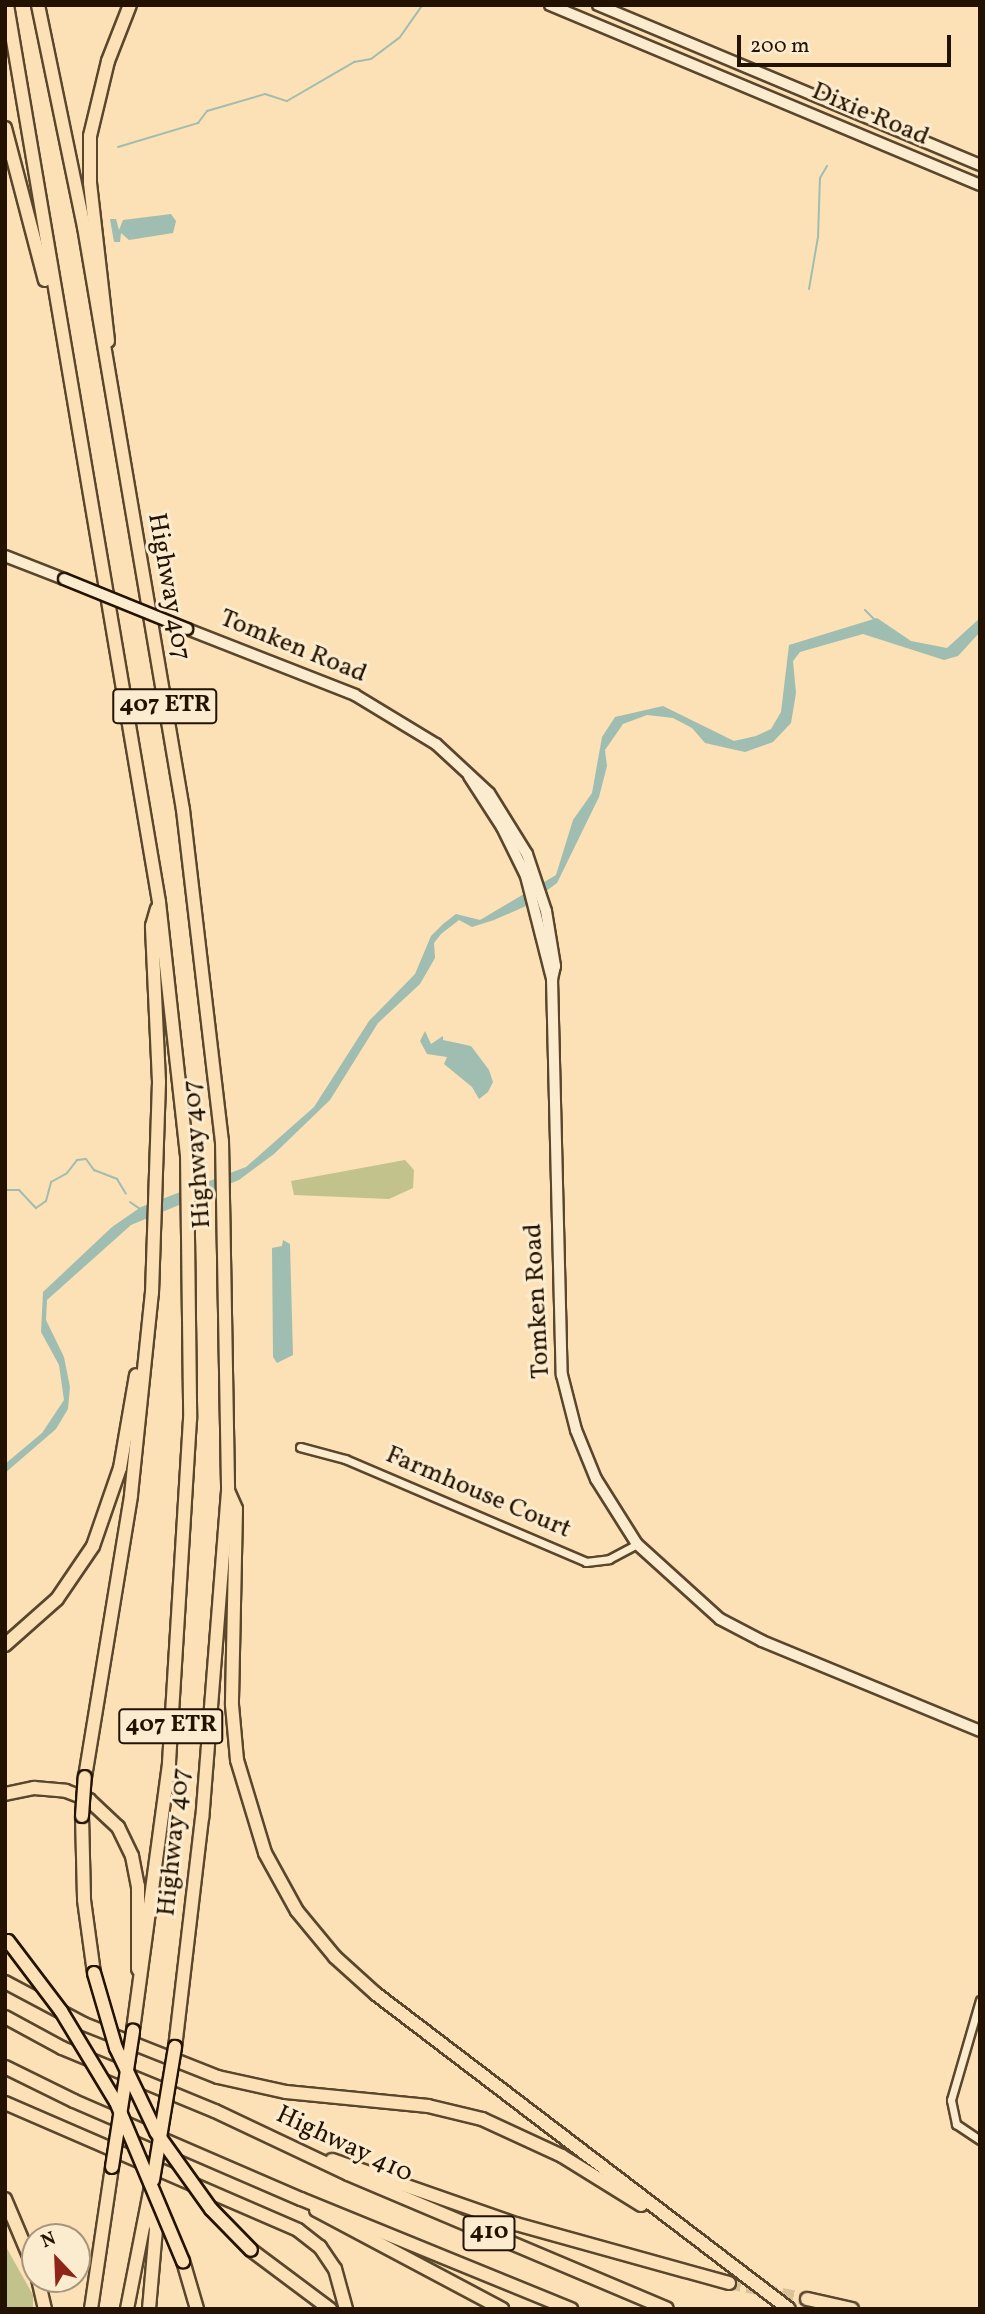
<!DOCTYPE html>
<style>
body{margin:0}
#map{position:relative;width:985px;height:2314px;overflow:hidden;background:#fbe1b5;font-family:Vollkorn,serif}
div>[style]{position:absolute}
.green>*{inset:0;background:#c1c28c}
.water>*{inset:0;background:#9fbdb1}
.stream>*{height:2px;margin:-1px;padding:0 1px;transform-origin:1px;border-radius:1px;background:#9fbdb1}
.motorway-tunnel>*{height:12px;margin-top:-6px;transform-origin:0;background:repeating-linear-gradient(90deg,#dbc29a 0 12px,transparent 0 18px)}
.roads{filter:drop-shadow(2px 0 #5a462d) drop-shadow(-2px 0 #5a462d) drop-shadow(0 2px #5a462d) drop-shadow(0 -2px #5a462d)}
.minor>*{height:7px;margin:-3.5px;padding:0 3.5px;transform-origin:3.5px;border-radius:3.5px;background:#fceccf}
.secondary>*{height:10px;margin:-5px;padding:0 5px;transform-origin:5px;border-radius:5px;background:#fceccf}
.motorway>*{height:12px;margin:-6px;padding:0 6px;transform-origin:6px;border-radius:6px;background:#fbe1b5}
.bridges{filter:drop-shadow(2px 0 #241200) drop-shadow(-2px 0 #241200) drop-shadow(0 2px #241200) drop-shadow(0 -2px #241200)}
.secondary-bridge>*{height:10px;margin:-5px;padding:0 5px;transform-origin:5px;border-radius:5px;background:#fceccf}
.motorway-bridge>*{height:12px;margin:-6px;padding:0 6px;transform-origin:6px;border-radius:6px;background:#fbe1b5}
span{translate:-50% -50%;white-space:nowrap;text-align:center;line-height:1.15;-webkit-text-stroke:6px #fceccf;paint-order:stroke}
.shield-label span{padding:2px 5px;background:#fceccf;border:2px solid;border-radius:5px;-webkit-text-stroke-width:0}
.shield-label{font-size:24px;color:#241200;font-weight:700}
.street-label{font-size:26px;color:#241200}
.frame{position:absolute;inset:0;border:7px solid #241200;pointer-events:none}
.north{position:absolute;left:21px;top:2223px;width:70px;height:70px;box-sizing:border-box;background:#fceccf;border:2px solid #a6957c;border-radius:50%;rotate:337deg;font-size:19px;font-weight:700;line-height:28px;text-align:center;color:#241200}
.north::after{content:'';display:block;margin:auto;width:24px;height:32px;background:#8f2418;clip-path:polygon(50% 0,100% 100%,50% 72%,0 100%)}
.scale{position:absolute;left:737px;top:35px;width:214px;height:32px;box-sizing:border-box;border:4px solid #241200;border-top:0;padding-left:9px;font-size:21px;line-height:24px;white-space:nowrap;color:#241200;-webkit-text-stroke:5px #fceccf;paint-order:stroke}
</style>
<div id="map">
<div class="green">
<i style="clip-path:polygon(405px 1160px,414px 1170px,413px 1188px,389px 1199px,294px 1195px,291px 1181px)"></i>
<i style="clip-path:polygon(5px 2245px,33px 2295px,33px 2309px,5px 2309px)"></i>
</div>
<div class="water">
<i style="clip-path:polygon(171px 214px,176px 221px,173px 233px,129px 240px,121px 233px,120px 242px,114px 242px,110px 219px,116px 219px,119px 230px,123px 220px)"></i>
<i style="clip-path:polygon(877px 618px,911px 641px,947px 648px,980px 618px,980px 632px,958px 656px,944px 660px,863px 634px,800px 652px,793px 661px,796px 693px,791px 723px,773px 742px,745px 752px,705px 743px,692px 728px,673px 718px,647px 715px,623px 724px,605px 750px,607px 766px,599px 797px,557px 883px,526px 906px,494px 920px,472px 927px,459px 920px,441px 934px,434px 943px,435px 958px,420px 984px,378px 1023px,330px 1100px,274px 1154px,239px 1180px,131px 1225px,47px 1300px,46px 1320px,64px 1357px,70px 1387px,68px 1409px,56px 1429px,5px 1473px,5px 1464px,42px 1433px,64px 1400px,59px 1365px,41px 1332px,43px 1292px,112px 1227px,141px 1207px,246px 1167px,314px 1107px,369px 1021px,415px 974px,431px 936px,443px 924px,456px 914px,480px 920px,556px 875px,573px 820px,592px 793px,602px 737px,615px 717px,663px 706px,734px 741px,756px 736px,771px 729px,781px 712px,789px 645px)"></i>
<i style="clip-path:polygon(425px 1031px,431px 1044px,443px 1036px,443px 1040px,471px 1046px,489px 1070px,493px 1082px,488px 1092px,479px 1099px,472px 1087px,444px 1064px,447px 1057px,427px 1054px,420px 1041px)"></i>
<i style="clip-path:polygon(283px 1240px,290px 1244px,293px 1355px,277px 1363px,273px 1357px,272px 1248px,282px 1246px)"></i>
</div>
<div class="stream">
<i style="left:118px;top:147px;width:84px;rotate:-16.7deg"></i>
<i style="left:198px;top:123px;width:15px;rotate:-53deg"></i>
<i style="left:207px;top:111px;width:60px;rotate:-16.3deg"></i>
<i style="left:265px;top:94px;width:23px;rotate:18deg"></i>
<i style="left:287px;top:101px;width:78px;rotate:-30.2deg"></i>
<i style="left:354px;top:62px;width:17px;rotate:-10deg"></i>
<i style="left:371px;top:59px;width:36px;rotate:-37deg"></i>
<i style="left:400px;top:37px;width:39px;rotate:-55deg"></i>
<i style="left:809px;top:289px;width:53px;rotate:-80.2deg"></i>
<i style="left:818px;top:237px;width:59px;rotate:-88.1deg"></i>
<i style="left:820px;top:178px;width:14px;rotate:-60deg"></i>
<i style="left:865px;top:610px;width:13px;rotate:45deg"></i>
<i style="left:5px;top:1190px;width:14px"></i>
<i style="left:19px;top:1190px;width:25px;rotate:47deg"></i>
<i style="left:36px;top:1208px;width:12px;rotate:-35deg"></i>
<i style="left:46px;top:1201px;width:20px;rotate:-75deg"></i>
<i style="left:51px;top:1182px;width:18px;rotate:-29deg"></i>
<i style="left:67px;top:1173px;width:16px;rotate:-52deg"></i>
<i style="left:77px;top:1160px;width:9px;rotate:-6deg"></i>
<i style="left:86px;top:1159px;width:14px;rotate:54deg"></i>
<i style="left:94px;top:1170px;width:25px;rotate:21deg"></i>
<i style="left:117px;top:1179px;width:17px;rotate:59deg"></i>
<i style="left:130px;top:1202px;width:12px;rotate:35deg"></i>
</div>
<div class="motorway-tunnel">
<i style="left:729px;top:2283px;width:80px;rotate:11.6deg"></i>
</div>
<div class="roads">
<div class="minor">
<i style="left:300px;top:1447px;width:47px;rotate:14.9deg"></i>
<i style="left:345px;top:1459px;width:262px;rotate:23.1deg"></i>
<i style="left:586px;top:1562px;width:23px;rotate:-7deg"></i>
<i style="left:609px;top:1559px;width:32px;rotate:-28deg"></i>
<i style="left:980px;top:2000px;width:104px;rotate:106.2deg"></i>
<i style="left:951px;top:2100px;width:25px;rotate:78deg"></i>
<i style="left:956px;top:2124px;width:29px;rotate:34deg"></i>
</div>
<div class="secondary">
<i style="left:550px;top:5px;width:466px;rotate:22.7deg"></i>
<i style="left:598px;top:5px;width:414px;rotate:22.7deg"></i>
<i style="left:5px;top:556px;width:63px;rotate:21.3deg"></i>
<i style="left:187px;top:629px;width:180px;rotate:21.4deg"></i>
<i style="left:355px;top:695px;width:95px;rotate:31.2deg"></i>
<i style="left:436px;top:744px;width:72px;rotate:42.8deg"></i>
<i style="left:489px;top:793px;width:72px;rotate:58.1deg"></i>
<i style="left:527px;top:854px;width:60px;rotate:71.6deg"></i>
<i style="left:546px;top:911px;width:56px;rotate:80.7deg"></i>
<i style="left:555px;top:966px;width:13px;rotate:103deg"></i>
<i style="left:552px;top:979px;width:396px;rotate:88.6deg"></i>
<i style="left:562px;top:1375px;width:57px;rotate:75.7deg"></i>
<i style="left:576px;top:1430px;width:53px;rotate:67.8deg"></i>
<i style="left:596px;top:1479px;width:77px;rotate:57.8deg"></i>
<i style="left:637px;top:1544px;width:112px;rotate:42.1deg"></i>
<i style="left:720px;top:1619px;width:47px;rotate:27.6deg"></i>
<i style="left:762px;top:1641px;width:236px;rotate:22.4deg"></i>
<i style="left:469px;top:776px;width:61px;rotate:57.1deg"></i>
<i style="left:502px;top:827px;width:55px;rotate:63.9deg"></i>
<i style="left:526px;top:876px;width:106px;rotate:75.8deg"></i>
</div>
<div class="motorway">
<i style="left:7px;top:5px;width:910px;rotate:80.38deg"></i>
<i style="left:159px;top:902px;width:255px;rotate:83.7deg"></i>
<i style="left:187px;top:1155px;width:264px;rotate:89.3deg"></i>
<i style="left:190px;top:1419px;width:346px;rotate:93.5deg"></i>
<i style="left:169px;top:1764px;width:269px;rotate:97.7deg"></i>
<i style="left:38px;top:5px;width:227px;rotate:78.3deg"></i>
<i style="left:84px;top:227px;width:591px;rotate:80.36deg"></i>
<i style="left:183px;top:810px;width:333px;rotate:83.3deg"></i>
<i style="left:222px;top:1141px;width:350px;rotate:89deg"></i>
<i style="left:228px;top:1491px;width:328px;rotate:94.5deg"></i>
<i style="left:202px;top:1818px;width:231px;rotate:96.7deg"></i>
<i style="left:5px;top:128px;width:157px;rotate:75.3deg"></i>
<i style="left:108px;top:341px;width:159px;rotate:-96.5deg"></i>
<i style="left:90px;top:183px;width:47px;rotate:-90deg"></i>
<i style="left:90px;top:136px;width:77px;rotate:-76.5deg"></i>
<i style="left:108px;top:61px;width:60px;rotate:-68.6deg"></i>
<i style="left:229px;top:1493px;width:17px;rotate:66deg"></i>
<i style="left:236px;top:1509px;width:196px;rotate:91.2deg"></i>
<i style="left:232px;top:1705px;width:55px;rotate:84.8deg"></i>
<i style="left:237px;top:1760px;width:97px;rotate:73.2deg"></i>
<i style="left:265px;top:1853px;width:66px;rotate:61.1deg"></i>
<i style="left:297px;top:1911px;width:60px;rotate:50.4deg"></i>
<i style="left:335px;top:1957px;width:55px;rotate:42.1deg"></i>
<i style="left:376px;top:1994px;width:519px;rotate:37.33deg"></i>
<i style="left:5px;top:1645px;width:69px;rotate:-41.5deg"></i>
<i style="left:57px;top:1599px;width:64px;rotate:-55.8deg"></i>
<i style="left:93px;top:1546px;width:83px;rotate:-70.9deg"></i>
<i style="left:120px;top:1468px;width:94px;rotate:-80.2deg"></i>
<i style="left:85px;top:1777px;width:286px;rotate:-80.7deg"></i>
<i style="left:131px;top:1495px;width:203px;rotate:-84.1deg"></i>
<i style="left:152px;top:1293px;width:211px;rotate:-88.1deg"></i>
<i style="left:159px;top:1082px;width:156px;rotate:-92.6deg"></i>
<i style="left:152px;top:926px;width:18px;rotate:-74deg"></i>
<i style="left:5px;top:1794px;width:30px;rotate:-12deg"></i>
<i style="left:34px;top:1788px;width:32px;rotate:5deg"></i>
<i style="left:66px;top:1791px;width:25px;rotate:21deg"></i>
<i style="left:89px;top:1800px;width:40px;rotate:43deg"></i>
<i style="left:118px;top:1827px;width:32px;rotate:64deg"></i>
<i style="left:132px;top:1856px;width:31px;rotate:79deg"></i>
<i style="left:138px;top:1886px;width:83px;rotate:90deg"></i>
<i style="left:82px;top:1816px;width:84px;rotate:88.6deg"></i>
<i style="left:84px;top:1900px;width:74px;rotate:82.2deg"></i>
<i style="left:5px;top:1982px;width:89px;rotate:28deg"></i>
<i style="left:84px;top:2024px;width:144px;rotate:21.6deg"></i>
<i style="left:218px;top:2077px;width:70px;rotate:12.4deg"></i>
<i style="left:286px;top:2092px;width:143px;rotate:5.6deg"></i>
<i style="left:428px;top:2106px;width:56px;rotate:13.5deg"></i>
<i style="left:482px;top:2119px;width:88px;rotate:24.8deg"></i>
<i style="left:562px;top:2156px;width:93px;rotate:31.8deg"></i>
<i style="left:5px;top:2017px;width:65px;rotate:28.5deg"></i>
<i style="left:62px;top:2048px;width:165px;rotate:22.4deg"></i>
<i style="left:215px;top:2111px;width:147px;rotate:25.3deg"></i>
<i style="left:348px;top:2174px;width:346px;rotate:22.9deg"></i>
<i style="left:5px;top:2067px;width:77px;rotate:26.2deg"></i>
<i style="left:74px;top:2101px;width:247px;rotate:23.4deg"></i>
<i style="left:301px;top:2199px;width:292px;rotate:22.2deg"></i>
<i style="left:5px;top:2103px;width:319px;rotate:23.4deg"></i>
<i style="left:298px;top:2230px;width:28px;rotate:38deg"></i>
<i style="left:320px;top:2247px;width:27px;rotate:56deg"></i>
<i style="left:335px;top:2269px;width:41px;rotate:74.6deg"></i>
<i style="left:332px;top:2160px;width:195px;rotate:19.2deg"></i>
<i style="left:516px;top:2224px;width:221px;rotate:15.5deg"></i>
<i style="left:5px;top:2199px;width:77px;rotate:67.1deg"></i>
<i style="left:316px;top:2210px;width:211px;rotate:28deg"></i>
<i style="left:251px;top:2250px;width:99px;rotate:36.8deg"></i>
<i style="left:183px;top:2261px;width:50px;rotate:73.7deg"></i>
<i style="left:38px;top:2279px;width:31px;rotate:77deg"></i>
<i style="left:807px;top:2299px;width:46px;rotate:12.5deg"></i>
<i style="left:91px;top:2309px;width:144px;rotate:-81.6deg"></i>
<i style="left:127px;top:2309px;width:129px;rotate:-78.9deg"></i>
<i style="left:149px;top:2309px;width:80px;rotate:-85deg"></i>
<i style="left:156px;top:2229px;width:25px;rotate:-104deg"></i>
</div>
</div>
<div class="bridges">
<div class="secondary-bridge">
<i style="left:64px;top:579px;width:133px;rotate:22.1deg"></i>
</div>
<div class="motorway-bridge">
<i style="left:82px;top:1816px;width:39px;rotate:-86deg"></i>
<i style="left:8px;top:1941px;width:88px;rotate:52.9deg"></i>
<i style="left:61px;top:2011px;width:106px;rotate:58.9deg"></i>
<i style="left:116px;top:2102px;width:173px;rotate:67.2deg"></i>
<i style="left:94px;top:1973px;width:78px;rotate:73.7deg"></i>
<i style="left:116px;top:2048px;width:93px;rotate:64.5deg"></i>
<i style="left:156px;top:2132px;width:95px;rotate:54.5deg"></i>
<i style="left:211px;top:2209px;width:57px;rotate:45.7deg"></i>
<i style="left:112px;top:2167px;width:138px;rotate:-81.2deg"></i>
<i style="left:153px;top:2180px;width:135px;rotate:-80.6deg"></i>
</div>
</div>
<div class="shield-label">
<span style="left:165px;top:706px">407 ETR</span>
<span style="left:171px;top:1726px">407 ETR</span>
<span style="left:489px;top:2233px">410</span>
</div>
<div class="street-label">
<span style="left:870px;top:115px;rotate:23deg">Dixie Road</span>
<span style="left:168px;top:587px;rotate:80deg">Highway 407</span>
<span style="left:293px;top:647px;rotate:22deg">Tomken Road</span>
<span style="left:198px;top:1154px;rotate:-94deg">Highway 407</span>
<span style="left:538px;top:1301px;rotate:-93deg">Tomken Road</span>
<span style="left:478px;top:1493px;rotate:23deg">Farmhouse Court</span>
<span style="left:175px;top:1842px;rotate:-84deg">Highway 407</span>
<span style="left:344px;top:2145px;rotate:25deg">Highway 410</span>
</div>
<div class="frame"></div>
<div class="north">N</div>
<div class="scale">200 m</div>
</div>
